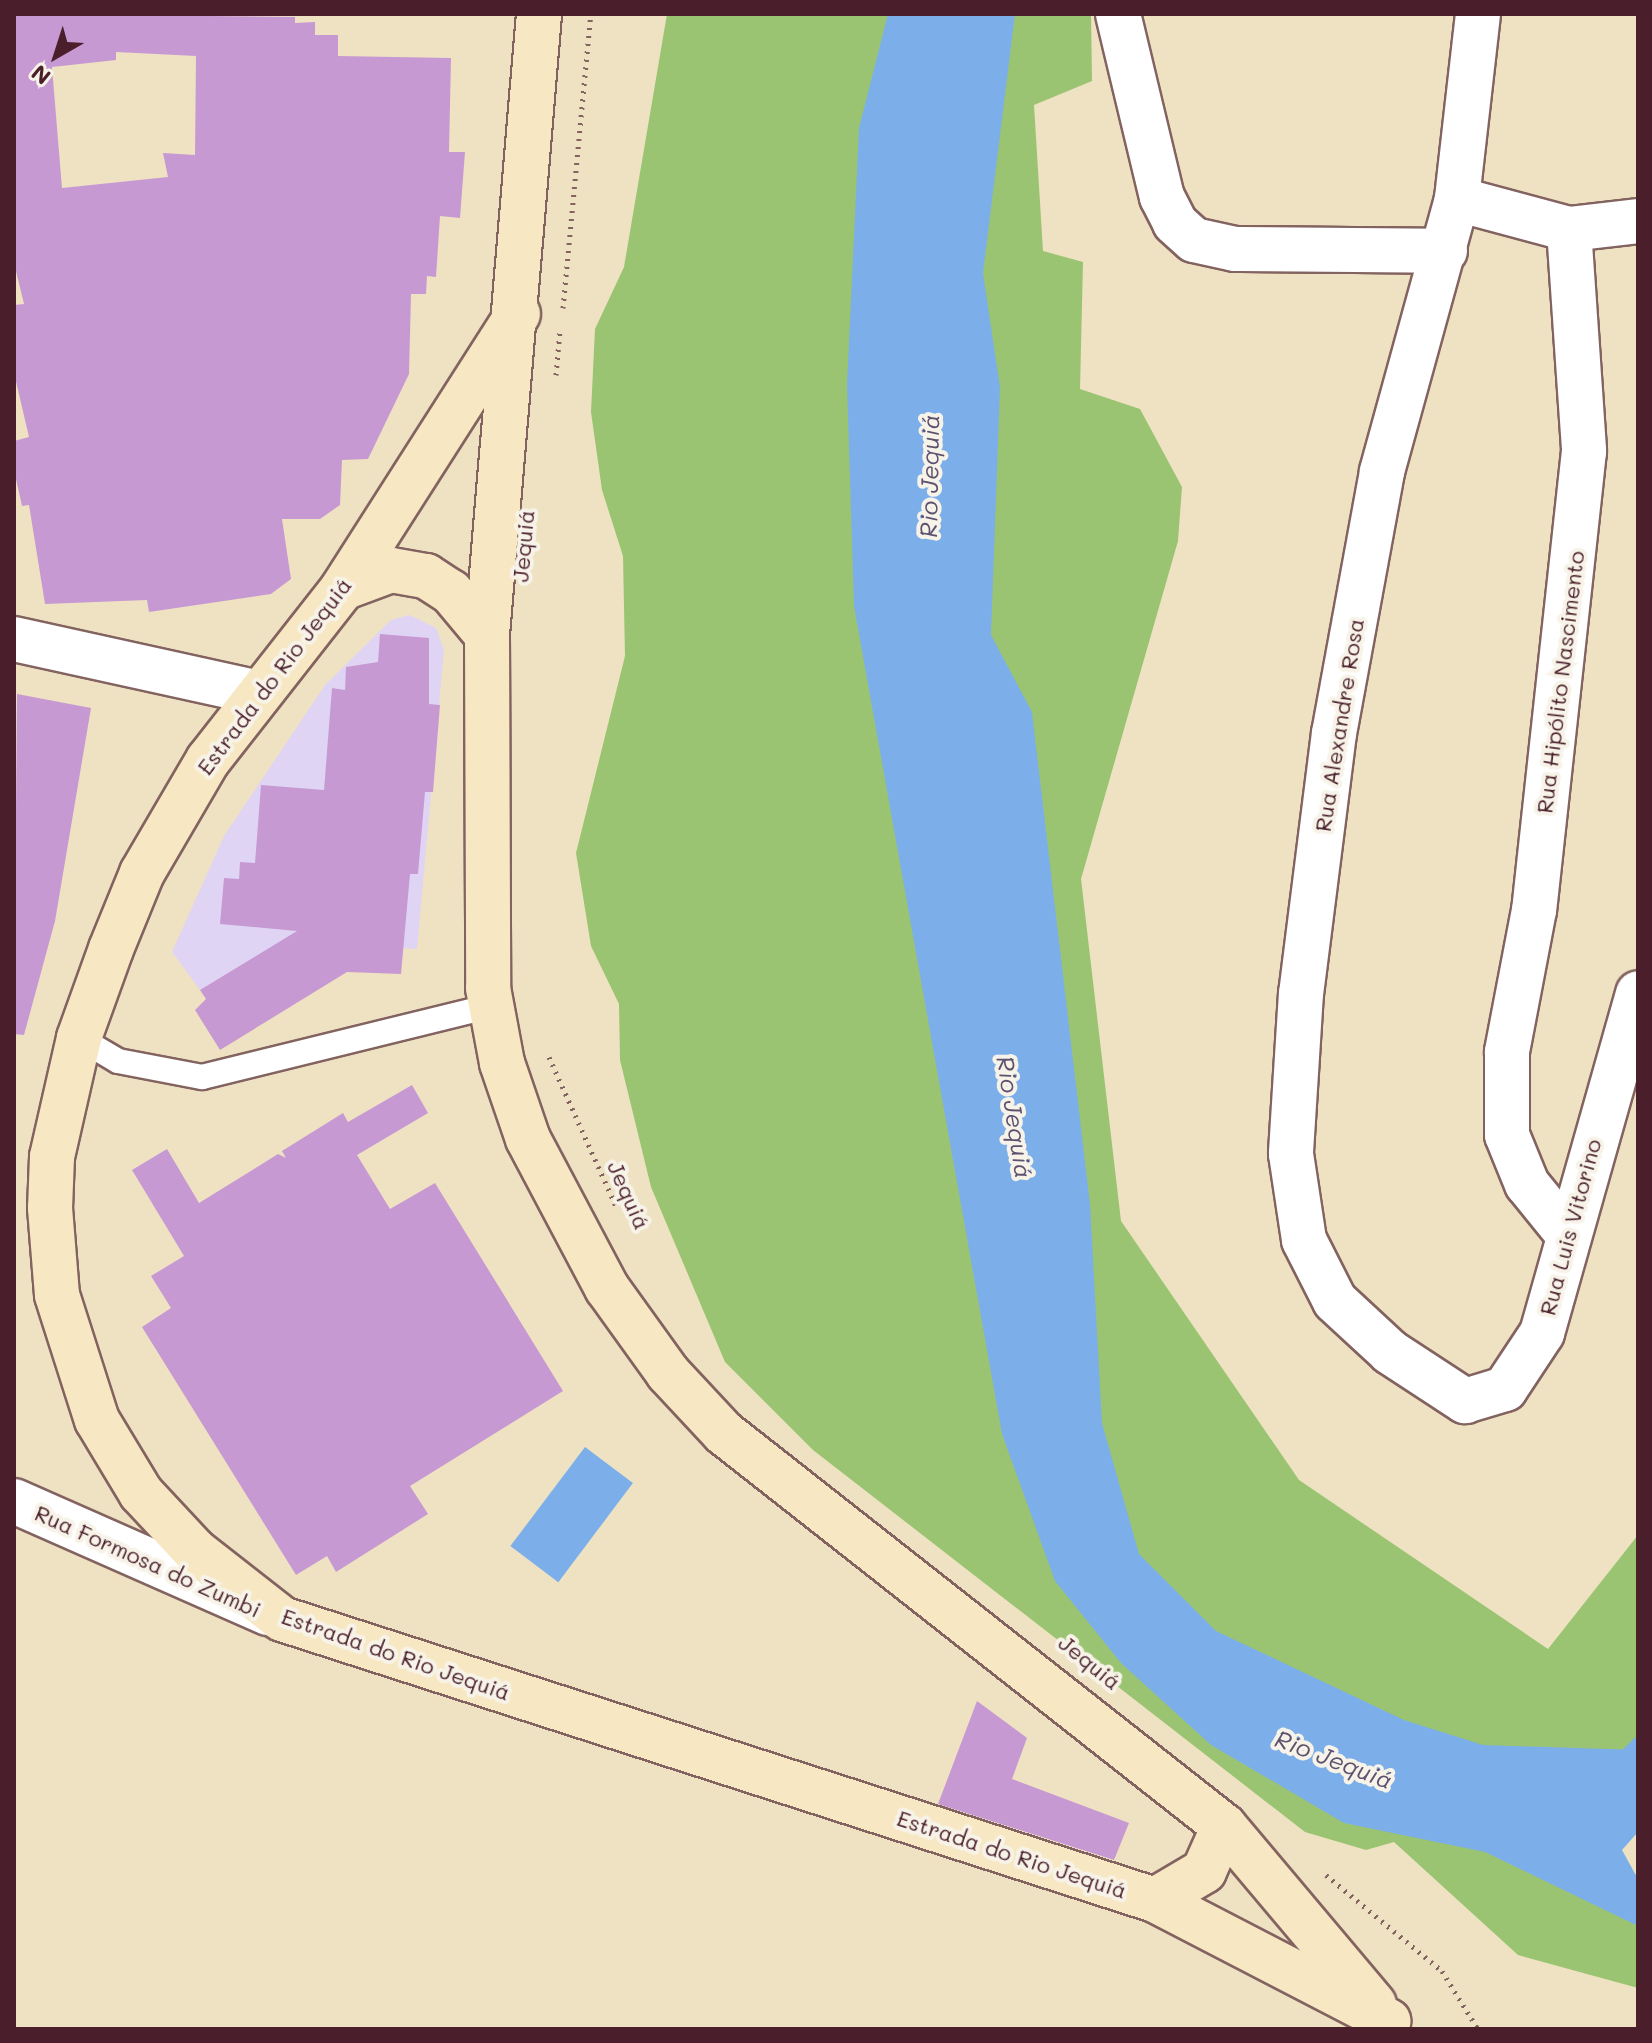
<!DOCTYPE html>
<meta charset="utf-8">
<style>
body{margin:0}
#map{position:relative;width:1652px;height:2043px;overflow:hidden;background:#eee2c3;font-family:Mali,sans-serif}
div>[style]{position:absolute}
.built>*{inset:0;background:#e0d4f4}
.green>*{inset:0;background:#9ac471}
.water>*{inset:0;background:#7cafe9;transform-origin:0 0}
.stream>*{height:12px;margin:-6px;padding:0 6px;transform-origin:6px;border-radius:6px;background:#7cafe9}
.building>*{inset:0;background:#c799d2}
.path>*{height:5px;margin-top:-2.5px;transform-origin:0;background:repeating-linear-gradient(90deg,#836360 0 2px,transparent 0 8px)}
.roads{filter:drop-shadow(2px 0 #836360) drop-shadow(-2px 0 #836360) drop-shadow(0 2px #836360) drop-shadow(0 -2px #836360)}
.service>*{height:24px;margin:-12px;padding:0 12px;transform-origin:12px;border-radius:12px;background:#fff}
.minor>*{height:44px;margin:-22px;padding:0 22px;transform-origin:22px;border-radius:22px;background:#fff}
.secondary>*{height:44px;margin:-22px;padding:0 22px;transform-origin:22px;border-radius:22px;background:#f7e8c3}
span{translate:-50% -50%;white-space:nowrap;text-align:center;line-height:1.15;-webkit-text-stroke:8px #f7f3e8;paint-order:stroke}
.street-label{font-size:22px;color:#4a1f2b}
.water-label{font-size:24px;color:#5c516e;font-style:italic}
.frame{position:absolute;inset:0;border:16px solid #4a1f2b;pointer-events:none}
.north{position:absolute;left:16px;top:16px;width:80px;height:80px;-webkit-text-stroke:6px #f7f3e8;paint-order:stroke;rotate:219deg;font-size:22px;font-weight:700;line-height:32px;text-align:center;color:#4a1f2b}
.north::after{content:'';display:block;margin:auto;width:28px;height:36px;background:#4a1f2b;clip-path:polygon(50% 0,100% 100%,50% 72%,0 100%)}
</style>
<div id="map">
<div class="built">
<i style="clip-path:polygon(410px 615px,436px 628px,444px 650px,417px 949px,282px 941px,200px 990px,172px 952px,224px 836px,325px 685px,391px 620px)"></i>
</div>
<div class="green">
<i style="clip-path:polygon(667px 14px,912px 14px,1076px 1571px,1490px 1830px,1638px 1879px,1638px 1988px,1518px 1955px,1394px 1842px,1366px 1850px,1305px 1832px,813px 1450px,725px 1362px,651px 1187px,620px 1060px,619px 1004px,591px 946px,576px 853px,625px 656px,623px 556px,602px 490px,591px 412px,595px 329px,624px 267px)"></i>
<i style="clip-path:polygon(996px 14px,1091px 14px,1092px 81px,1034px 105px,1043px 251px,1083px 262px,1080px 389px,1140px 409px,1182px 487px,1178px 541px,1081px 879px,1121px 1221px,1299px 1480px,1548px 1649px,1638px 1535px,1638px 1762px,1480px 1763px,1205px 1645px,1123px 1563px,973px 639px,965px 273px)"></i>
</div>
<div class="water">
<i style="clip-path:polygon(888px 14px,1015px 14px,983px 273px,1000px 387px,991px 635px,1032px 712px,1090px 1204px,1102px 1423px,1139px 1554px,1216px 1631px,1404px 1720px,1483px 1745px,1638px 1750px,1638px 1832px,1622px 1850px,1638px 1879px,1638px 1926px,1485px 1852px,1344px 1823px,1211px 1745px,1121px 1663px,1055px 1581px,1002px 1434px,854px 606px,847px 385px,859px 128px)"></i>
<i style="left:585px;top:1447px;width:60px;height:124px;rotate:37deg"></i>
</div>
<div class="stream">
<i style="left:1621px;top:1760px;width:24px;rotate:-45deg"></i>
</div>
<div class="building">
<i style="clip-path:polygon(evenodd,14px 14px,295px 17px,295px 23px,315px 22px,315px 35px,338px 35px,338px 56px,451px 58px,449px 152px,465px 152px,460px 218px,440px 216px,436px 277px,427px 276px,426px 294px,411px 294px,409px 374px,368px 459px,342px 460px,340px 505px,320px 519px,282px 519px,291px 579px,271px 594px,149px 612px,147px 600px,45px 604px,29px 505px,22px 506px,14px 470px,14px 441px,29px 437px,14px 373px,14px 305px,24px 304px,14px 263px,14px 14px,116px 52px,196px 56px,195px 155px,163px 153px,168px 177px,62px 188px,52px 67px,116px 60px,116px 52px)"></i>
<i style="clip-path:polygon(380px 634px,429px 638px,429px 704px,440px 705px,433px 792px,425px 792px,418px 874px,410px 874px,401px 974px,347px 972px,220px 1050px,195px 1010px,206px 999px,200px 990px,297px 931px,220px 924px,224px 878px,239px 879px,240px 862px,255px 863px,261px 785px,324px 790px,332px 688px,345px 690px,346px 667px,378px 662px)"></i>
<i style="clip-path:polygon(17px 694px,91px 708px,55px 921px,24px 1035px,14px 1034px)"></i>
<i style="clip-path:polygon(412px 1085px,428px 1113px,357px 1155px,390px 1209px,435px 1183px,563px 1391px,410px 1486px,428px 1514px,336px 1572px,327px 1556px,296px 1575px,142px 1327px,171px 1308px,151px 1276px,184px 1256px,132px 1170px,167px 1149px,199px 1203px,278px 1154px,286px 1158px,282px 1151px,343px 1113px,348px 1122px)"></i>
<i style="clip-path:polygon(977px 1701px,1027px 1738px,1012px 1779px,1129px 1823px,1114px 1860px,938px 1804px)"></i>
</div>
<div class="path">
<i style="left:563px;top:308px;width:295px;rotate:-84.6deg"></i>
<i style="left:556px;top:375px;width:45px;rotate:-84.9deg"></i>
<i style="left:549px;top:1057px;width:166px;rotate:65.8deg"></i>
<i style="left:1326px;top:1875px;width:151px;rotate:39.6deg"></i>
<i style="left:1442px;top:1971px;width:68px;rotate:58.2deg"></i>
</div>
<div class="roads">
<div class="service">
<i style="left:79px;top:1038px;width:45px;rotate:30.5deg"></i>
<i style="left:118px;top:1061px;width:86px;rotate:10.8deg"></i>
<i style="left:202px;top:1077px;width:298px;rotate:-13.8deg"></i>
</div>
<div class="minor">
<i style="left:1118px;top:14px;width:188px;rotate:76.5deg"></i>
<i style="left:1162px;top:197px;width:29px;rotate:63deg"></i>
<i style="left:1175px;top:223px;width:25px;rotate:42deg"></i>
<i style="left:1194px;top:240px;width:42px;rotate:12.4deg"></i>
<i style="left:1235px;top:249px;width:210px;rotate:0.5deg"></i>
<i style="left:1478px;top:14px;width:186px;rotate:96.5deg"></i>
<i style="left:1457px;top:199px;width:283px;rotate:105.4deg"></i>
<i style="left:1382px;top:472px;width:265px;rotate:100.4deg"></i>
<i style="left:1334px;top:733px;width:262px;rotate:97.2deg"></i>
<i style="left:1301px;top:993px;width:161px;rotate:93.6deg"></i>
<i style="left:1291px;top:1154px;width:87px;rotate:81.4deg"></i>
<i style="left:1304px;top:1240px;width:68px;rotate:63.1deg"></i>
<i style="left:1335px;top:1301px;width:75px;rotate:42.8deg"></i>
<i style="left:1390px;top:1352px;width:90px;rotate:33.2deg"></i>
<i style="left:1465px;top:1401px;width:42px;rotate:-16.7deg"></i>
<i style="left:1505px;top:1389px;width:67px;rotate:-56.5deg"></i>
<i style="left:1542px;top:1333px;width:353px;rotate:-74.2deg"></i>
<i style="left:1457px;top:199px;width:116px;rotate:15deg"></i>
<i style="left:1569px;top:229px;width:223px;rotate:86.1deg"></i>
<i style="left:1584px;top:451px;width:462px;rotate:96.2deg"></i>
<i style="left:1534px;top:910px;width:145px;rotate:100.8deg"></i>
<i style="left:1507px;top:1052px;width:83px;rotate:90deg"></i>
<i style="left:1507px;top:1135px;width:53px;rotate:67.8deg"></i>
<i style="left:1527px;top:1184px;width:62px;rotate:50.9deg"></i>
<i style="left:1569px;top:229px;width:69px;rotate:-6.6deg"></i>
<i style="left:14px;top:639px;width:251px;rotate:12.4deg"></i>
<i style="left:14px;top:1501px;width:278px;rotate:23.8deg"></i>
</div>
<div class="secondary">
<i style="left:539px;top:14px;width:623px;rotate:94.79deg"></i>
<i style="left:487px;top:635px;width:353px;rotate:89.8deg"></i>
<i style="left:488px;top:988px;width:76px;rotate:79.4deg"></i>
<i style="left:502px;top:1063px;width:80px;rotate:71.1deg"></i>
<i style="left:528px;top:1139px;width:169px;rotate:62.1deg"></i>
<i style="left:607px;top:1288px;width:105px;rotate:54.3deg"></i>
<i style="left:668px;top:1373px;width:82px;rotate:47deg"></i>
<i style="left:724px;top:1433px;width:636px;rotate:38.17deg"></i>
<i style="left:1224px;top:1826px;width:233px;rotate:49.9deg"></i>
<i style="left:518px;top:314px;width:325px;rotate:122.6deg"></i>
<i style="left:343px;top:588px;width:219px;rotate:128.1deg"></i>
<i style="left:208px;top:760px;width:131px;rotate:120.3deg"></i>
<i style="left:142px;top:873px;width:82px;rotate:112.2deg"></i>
<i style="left:111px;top:949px;width:95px;rotate:109.8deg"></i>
<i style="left:79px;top:1038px;width:122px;rotate:102.8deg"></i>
<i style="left:52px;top:1157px;width:51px;rotate:92.2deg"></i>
<i style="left:50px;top:1208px;width:87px;rotate:85.4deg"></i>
<i style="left:57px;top:1295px;width:131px;rotate:72.3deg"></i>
<i style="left:97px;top:1420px;width:85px;rotate:58.9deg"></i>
<i style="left:141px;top:1493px;width:79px;rotate:47deg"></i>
<i style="left:195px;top:1551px;width:110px;rotate:38deg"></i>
<i style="left:282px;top:1619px;width:917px;rotate:17.84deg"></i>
<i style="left:1155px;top:1900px;width:263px;rotate:27.4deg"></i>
<i style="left:343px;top:588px;width:51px;rotate:-20.6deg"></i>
<i style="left:391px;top:570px;width:36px;rotate:10deg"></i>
<i style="left:426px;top:576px;width:30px;rotate:33deg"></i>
<i style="left:451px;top:592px;width:56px;rotate:50.1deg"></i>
<i style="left:1155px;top:1900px;width:57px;rotate:-30.6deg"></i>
<i style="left:1204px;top:1871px;width:49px;rotate:-66deg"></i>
</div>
</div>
<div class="street-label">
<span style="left:523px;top:546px;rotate:-85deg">Jequiá</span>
<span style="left:274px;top:676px;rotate:-53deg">Estrada do Rio Jequiá</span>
<span style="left:1560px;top:682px;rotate:-83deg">Rua Hipólito Nascimento</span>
<span style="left:1339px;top:725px;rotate:-81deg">Rua Alexandre Rosa</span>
<span style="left:629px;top:1195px;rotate:66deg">Jequiá</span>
<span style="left:1570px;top:1227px;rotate:-75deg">Rua Luis Vitorino</span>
<span style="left:148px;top:1561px;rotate:24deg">Rua Formosa do Zumbi</span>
<span style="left:396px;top:1654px;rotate:19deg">Estrada do Rio Jequiá</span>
<span style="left:1090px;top:1662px;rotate:39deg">Jequiá</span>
<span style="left:1012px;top:1854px;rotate:18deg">Estrada do Rio Jequiá</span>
</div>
<div class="water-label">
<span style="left:929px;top:476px;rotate:-89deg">Rio Jequiá</span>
<span style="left:1015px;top:1117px;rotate:81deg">Rio Jequiá</span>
<span style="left:1334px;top:1759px;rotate:21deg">Rio Jequiá</span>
</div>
<div class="frame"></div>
<div class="north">N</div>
</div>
